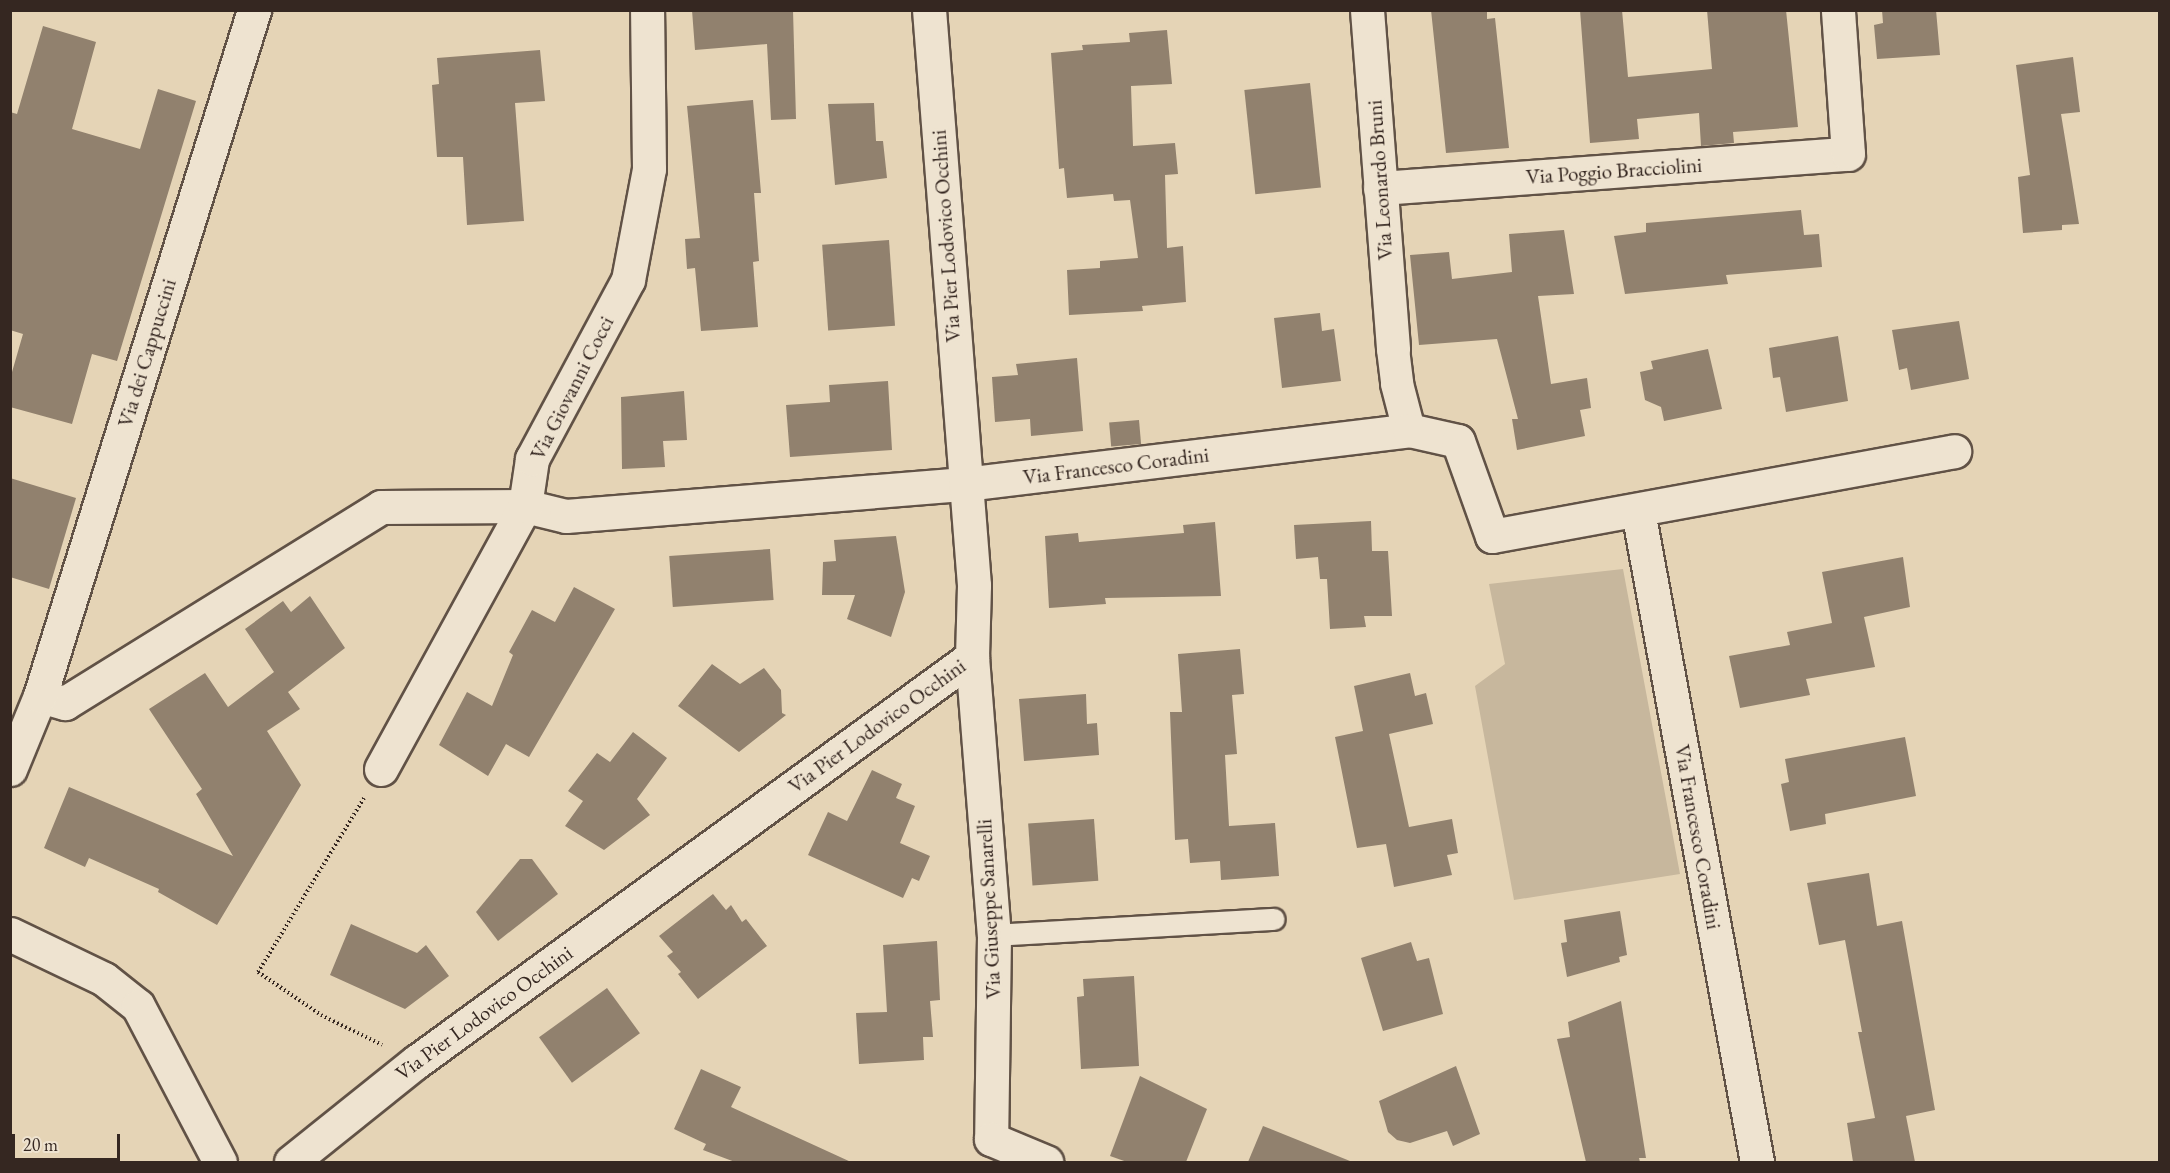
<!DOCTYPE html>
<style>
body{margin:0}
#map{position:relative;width:2170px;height:1173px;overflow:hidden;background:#e5d4b6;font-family:"EB Garamond",serif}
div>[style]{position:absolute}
.green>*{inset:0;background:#c7b79d}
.building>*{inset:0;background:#91816e;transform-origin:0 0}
.path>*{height:4px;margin-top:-2px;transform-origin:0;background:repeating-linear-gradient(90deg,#352721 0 1.5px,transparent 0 4.5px)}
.roads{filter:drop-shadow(2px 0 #615246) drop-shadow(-2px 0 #615246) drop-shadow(0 2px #615246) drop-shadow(0 -2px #615246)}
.service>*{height:21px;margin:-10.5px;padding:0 10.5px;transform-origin:10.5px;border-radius:10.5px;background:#eee3d0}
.pedestrian>*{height:32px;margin:-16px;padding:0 16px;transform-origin:16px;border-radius:16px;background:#eee3d0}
.minor>*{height:33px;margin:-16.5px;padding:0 16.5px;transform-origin:16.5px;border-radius:16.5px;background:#eee3d0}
span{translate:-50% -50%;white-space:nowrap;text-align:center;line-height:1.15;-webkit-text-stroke:4.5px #eee3d0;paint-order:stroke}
.street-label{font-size:21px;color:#352721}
.frame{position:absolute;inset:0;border:12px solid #352721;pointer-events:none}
.scale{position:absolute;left:12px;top:1134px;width:108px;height:27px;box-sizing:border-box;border:3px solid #352721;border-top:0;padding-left:8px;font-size:18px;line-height:21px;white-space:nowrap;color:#352721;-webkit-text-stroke:4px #eee3d0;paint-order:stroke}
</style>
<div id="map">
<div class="green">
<i style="clip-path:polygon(1623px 569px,1680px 874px,1514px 900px,1475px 686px,1505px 664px,1489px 584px)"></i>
</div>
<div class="building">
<i style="clip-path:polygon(692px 10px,793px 10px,796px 119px,771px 120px,767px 44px,695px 50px)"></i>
<i style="clip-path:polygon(1431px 10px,1487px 10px,1487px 19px,1495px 18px,1509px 148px,1446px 153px)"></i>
<i style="clip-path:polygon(1580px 10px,1622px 10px,1628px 77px,1712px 69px,1707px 10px,1786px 10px,1798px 127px,1733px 132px,1734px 143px,1701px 146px,1699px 113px,1637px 119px,1639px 139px,1590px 143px)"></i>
<i style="clip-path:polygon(1882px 10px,1936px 10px,1940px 55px,1877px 59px,1874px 25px,1883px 23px)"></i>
<i style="clip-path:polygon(43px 26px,96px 42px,72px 129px,140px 149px,158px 89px,196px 101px,117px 361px,92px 354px,72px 424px,10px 407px,10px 379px,23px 334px,10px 330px,10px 112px,17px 114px)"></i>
<i style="clip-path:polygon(1167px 30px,1172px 84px,1131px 86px,1133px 146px,1175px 143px,1178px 174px,1165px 175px,1167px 248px,1183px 246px,1186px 302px,1142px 306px,1143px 311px,1069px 315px,1067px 270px,1100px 268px,1100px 261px,1138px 258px,1130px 200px,1114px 201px,1113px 194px,1067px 198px,1064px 168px,1059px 169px,1051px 53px,1083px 50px,1082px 45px,1130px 42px,1129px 33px)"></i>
<i style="clip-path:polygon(540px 50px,545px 101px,515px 103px,524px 221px,467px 225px,463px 157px,437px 157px,432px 85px,439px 84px,437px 58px)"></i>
<i style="clip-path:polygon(2073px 57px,2080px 112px,2061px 114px,2079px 224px,2062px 225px,2062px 230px,2023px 233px,2018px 177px,2030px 175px,2016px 65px)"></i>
<i style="left:1310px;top:83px;width:105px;height:66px;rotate:84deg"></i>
<i style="clip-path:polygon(753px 100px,761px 193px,754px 193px,759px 261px,753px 262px,758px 327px,701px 331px,695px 268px,687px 269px,685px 239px,700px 238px,687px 106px)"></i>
<i style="clip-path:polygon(874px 103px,876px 141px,883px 141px,887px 178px,835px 185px,828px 104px)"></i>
<i style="clip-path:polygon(1801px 210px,1804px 235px,1819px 234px,1822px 267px,1726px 275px,1728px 284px,1625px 294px,1614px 236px,1646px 232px,1646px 223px)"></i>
<i style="clip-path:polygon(1564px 230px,1574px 294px,1538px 296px,1551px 384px,1587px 378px,1591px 408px,1580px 410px,1585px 436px,1517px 450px,1512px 419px,1518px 419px,1497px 339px,1419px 345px,1410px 255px,1449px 252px,1452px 279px,1512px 272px,1509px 234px)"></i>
<i style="left:889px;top:240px;width:86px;height:67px;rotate:86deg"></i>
<i style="clip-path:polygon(1320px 313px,1322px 331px,1334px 329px,1341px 381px,1282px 388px,1274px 318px)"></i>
<i style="clip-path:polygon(1959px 321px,1969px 379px,1911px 390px,1907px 368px,1899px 370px,1892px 330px)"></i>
<i style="clip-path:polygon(1838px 336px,1848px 401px,1786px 412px,1780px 377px,1773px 378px,1769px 348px)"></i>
<i style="clip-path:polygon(1708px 349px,1722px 409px,1664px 421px,1661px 407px,1645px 400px,1640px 372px,1653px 369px,1651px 361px)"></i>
<i style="clip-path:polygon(1077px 358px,1083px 431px,1031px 436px,1030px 419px,995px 422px,992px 377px,1018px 375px,1016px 364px)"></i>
<i style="clip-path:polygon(888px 381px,892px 450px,790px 457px,786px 405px,830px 402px,829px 385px)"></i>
<i style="clip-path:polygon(684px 391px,687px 440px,663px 441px,665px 467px,622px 469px,621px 397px)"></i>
<i style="left:1139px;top:420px;width:24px;height:30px;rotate:85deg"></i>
<i style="clip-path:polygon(10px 478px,76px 498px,49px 589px,10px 577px)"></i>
<i style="clip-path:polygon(1371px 521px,1372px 551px,1388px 551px,1392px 616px,1364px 616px,1366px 627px,1330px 629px,1327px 579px,1320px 579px,1318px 557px,1296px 559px,1294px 525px)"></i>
<i style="clip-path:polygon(1215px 522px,1221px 596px,1105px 598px,1106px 604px,1049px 608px,1045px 536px,1078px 533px,1079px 542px,1184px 533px,1183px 525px)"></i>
<i style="clip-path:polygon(896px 536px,905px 592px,891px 637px,847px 619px,855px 595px,822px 595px,823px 562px,836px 561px,834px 540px)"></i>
<i style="left:770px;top:549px;width:51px;height:101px;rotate:86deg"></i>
<i style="clip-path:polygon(1903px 557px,1910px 607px,1864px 617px,1875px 667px,1806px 679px,1810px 695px,1740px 708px,1729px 656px,1790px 645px,1787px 632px,1832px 623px,1822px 572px)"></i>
<i style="clip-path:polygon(574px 587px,615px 609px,529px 757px,506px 744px,488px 776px,439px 745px,467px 692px,492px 706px,513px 655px,509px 652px,532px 610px,555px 622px)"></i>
<i style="clip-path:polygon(310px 596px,345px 648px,288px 692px,300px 709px,267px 731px,301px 785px,217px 925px,158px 892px,159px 889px,89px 858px,85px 867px,44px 848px,69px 787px,233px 856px,196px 794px,202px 789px,149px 709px,205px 673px,228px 707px,274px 672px,245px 629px,283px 601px,291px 612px)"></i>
<i style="clip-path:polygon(1240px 649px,1244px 694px,1232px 695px,1237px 754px,1225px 755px,1229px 826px,1275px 823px,1279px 876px,1221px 880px,1220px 861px,1190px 863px,1188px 839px,1175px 840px,1170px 712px,1182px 712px,1178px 654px)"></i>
<i style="clip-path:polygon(712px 664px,740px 684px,764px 668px,781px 690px,782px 713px,786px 715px,739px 752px,678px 706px)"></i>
<i style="clip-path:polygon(1410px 673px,1415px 696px,1426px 693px,1433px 724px,1389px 734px,1409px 827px,1452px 819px,1458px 853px,1447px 855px,1452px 875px,1394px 887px,1386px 844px,1357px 848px,1335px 737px,1363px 731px,1354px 686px)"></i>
<i style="clip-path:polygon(1086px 694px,1087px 724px,1097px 723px,1099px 755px,1024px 761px,1019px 699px)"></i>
<i style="clip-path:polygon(633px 732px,667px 758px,637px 799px,650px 815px,604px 850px,565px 826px,583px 801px,568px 791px,597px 753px,610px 762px)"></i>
<i style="clip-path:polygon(1905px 737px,1916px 796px,1825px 814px,1826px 824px,1790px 831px,1781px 784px,1789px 782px,1785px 759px)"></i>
<i style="clip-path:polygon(872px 770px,902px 784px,896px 798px,915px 806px,900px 843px,930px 856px,919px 881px,912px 878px,903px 898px,808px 855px,828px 812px,847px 821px)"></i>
<i style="left:1094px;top:819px;width:62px;height:66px;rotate:86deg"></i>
<i style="clip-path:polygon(520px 859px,532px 859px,558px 894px,498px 941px,476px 912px)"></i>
<i style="clip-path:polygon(1869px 873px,1877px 926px,1902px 921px,1935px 1110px,1906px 1116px,1915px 1162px,1853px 1162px,1847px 1123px,1875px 1118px,1858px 1032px,1862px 1032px,1845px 940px,1819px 945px,1807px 883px)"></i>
<i style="clip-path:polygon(713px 894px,726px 910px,731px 905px,742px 922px,746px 919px,767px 946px,698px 999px,678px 974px,681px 972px,667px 956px,673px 952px,659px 936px)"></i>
<i style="clip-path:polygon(1620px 911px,1627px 955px,1619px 957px,1620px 962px,1567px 977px,1561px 943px,1567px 942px,1564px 920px)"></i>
<i style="clip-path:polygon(351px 924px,417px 953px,426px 945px,449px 976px,405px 1009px,330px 975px)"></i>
<i style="clip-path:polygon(937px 941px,940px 1000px,930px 1001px,933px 1037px,923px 1037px,924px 1060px,859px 1064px,856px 1013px,887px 1012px,883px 945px)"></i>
<i style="clip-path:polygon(1411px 942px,1417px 961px,1429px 958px,1443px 1014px,1383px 1031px,1361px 958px)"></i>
<i style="clip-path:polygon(1134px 976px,1139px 1066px,1081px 1069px,1077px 997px,1084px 996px,1083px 979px)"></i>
<i style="left:607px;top:988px;width:56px;height:84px;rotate:54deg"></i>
<i style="clip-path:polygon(1621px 1001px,1646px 1158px,1639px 1158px,1640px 1162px,1586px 1162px,1557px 1039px,1570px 1037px,1568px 1022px)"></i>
<i style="clip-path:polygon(1456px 1066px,1480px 1134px,1453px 1146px,1447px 1131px,1410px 1143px,1397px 1140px,1388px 1132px,1379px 1101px)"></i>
<i style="clip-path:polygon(701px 1069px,741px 1087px,731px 1107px,851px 1162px,735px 1162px,703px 1150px,706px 1144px,674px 1129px)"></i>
<i style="clip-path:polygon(1140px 1076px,1207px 1109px,1186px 1162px,1127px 1162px,1110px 1156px)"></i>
<i style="clip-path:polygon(1263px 1126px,1350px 1161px,1350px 1162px,1248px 1162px)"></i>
</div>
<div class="path">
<i style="left:364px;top:798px;width:204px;rotate:121.3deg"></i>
<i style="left:258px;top:972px;width:76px;rotate:34.3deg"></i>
<i style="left:321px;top:1015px;width:68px;rotate:26.2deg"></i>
</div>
<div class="roads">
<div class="service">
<i style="left:994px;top:935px;width:280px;rotate:-3.3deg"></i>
</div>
<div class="pedestrian">
<i style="left:1393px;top:349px;width:35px;rotate:83deg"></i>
<i style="left:1397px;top:384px;width:48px;rotate:75.4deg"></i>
</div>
<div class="minor">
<i style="left:1367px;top:10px;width:340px;rotate:85.6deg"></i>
<i style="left:1380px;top:188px;width:469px;rotate:-4.2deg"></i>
<i style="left:1848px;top:154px;width:144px;rotate:-94deg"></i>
<i style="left:1638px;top:511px;width:662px;rotate:79.64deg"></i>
<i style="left:972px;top:657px;width:279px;rotate:85.5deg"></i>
<i style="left:994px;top:935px;width:204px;rotate:90.8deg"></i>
<i style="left:991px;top:1139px;width:60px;rotate:22.7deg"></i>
<i style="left:40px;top:696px;width:26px;rotate:16deg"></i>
<i style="left:65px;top:703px;width:372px;rotate:-31.8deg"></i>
<i style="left:381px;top:507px;width:144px;rotate:-0.4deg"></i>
<i style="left:525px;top:506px;width:42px;rotate:13.7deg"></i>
<i style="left:566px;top:516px;width:400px;rotate:-4.6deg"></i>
<i style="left:965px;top:484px;width:447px;rotate:-6.9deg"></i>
<i style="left:1409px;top:430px;width:50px;rotate:12.7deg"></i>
<i style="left:1458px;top:441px;width:101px;rotate:70.3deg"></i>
<i style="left:1492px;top:536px;width:470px;rotate:-10.4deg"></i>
<i style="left:10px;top:769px;width:79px;rotate:-67.7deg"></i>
<i style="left:40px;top:696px;width:719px;rotate:-72.67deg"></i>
<i style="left:381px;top:769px;width:300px;rotate:-61.3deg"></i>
<i style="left:525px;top:506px;width:48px;rotate:-81.5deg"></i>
<i style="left:532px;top:459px;width:203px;rotate:-61.8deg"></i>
<i style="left:628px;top:280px;width:113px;rotate:-79.3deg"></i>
<i style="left:649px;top:169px;width:159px;rotate:-90.7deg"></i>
<i style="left:10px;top:934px;width:104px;rotate:25.6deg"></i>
<i style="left:104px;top:979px;width:43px;rotate:38.5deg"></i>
<i style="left:138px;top:1006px;width:176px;rotate:62.3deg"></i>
<i style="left:291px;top:1162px;width:160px;rotate:-38.7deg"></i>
<i style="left:416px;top:1062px;width:688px;rotate:-36.07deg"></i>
<i style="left:972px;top:657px;width:72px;rotate:-88.4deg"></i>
<i style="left:974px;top:585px;width:577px;rotate:-94.47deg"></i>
</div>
</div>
<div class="street-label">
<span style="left:1614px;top:171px;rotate:-4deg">Via Poggio Bracciolini</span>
<span style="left:1380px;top:180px;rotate:-94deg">Via Leonardo Bruni</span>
<span style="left:946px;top:236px;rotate:-94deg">Via Pier Lodovico Occhini</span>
<span style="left:147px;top:353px;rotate:-73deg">Via dei Cappuccini</span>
<span style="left:572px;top:388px;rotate:-63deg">Via Giovanni Cocci</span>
<span style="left:1116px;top:466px;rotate:-7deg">Via Francesco Coradini</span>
<span style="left:877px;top:726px;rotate:-36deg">Via Pier Lodovico Occhini</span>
<span style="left:1698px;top:837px;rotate:80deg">Via Francesco Coradini</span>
<span style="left:989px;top:909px;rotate:-93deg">Via Giuseppe Sanarelli</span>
<span style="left:484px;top:1013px;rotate:-36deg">Via Pier Lodovico Occhini</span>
</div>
<div class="frame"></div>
<div class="scale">20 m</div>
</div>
